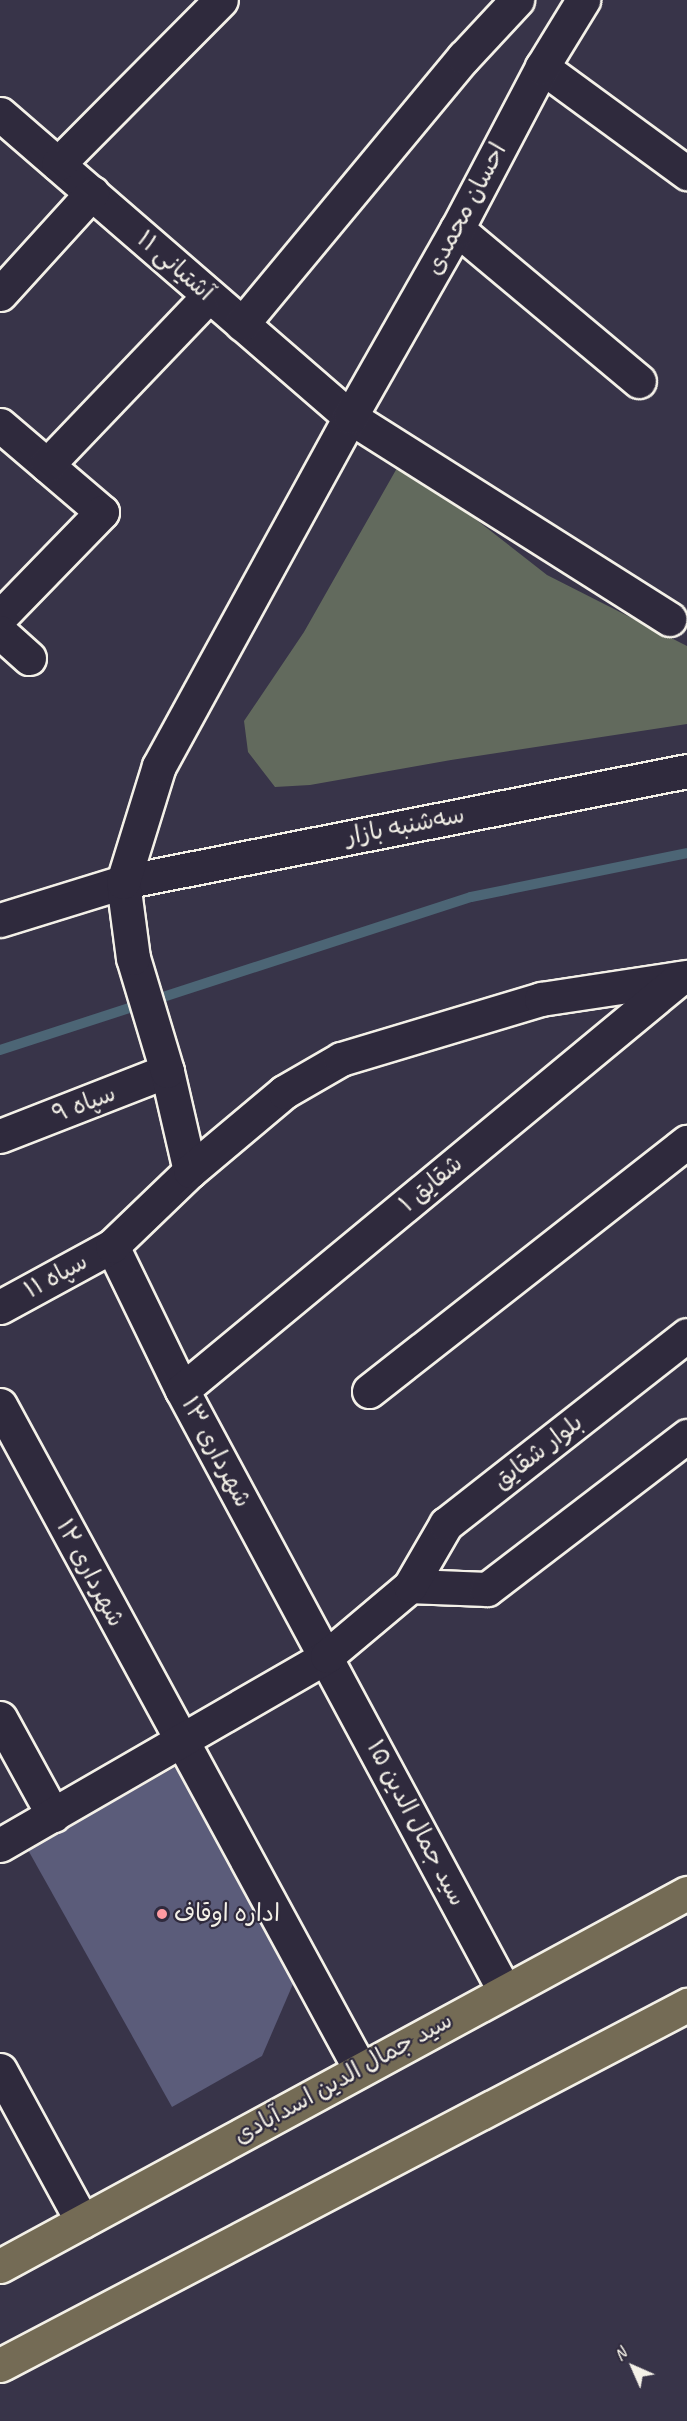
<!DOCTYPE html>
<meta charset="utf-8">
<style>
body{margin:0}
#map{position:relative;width:687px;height:2421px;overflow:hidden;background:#383449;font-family:Caveat,"Playpen Sans Arabic",sans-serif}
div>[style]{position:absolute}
.green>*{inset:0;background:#626a5d}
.stream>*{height:10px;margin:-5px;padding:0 5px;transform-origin:5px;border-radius:5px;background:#4c6575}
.building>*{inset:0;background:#5b5c7a}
.roads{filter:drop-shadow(2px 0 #f4f1e8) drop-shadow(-2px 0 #f4f1e8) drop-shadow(0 2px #f4f1e8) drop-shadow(0 -2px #f4f1e8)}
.minor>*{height:33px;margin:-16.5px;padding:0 16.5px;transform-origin:16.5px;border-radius:16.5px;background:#2f2a3d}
.major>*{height:33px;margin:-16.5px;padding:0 16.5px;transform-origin:16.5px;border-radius:16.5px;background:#746b55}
.dots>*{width:16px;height:16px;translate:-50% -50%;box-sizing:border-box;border:3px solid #2f2a3d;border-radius:50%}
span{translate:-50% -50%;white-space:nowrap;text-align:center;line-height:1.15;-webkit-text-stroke:4.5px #2f2a3d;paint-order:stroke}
.street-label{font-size:24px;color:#f4f1e8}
.poi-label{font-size:24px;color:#f4f1e8}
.left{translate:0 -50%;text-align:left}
.north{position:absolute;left:603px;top:2337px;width:60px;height:60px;-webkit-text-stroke:4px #2f2a3d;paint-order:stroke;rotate:315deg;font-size:16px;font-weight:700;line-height:24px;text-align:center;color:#f4f1e8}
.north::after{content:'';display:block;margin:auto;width:21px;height:27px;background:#f4f1e8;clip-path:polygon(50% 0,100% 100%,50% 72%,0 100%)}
</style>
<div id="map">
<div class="green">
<i style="clip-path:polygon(401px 461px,547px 575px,687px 646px,687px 724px,451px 760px,310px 785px,275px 787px,248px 752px,244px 721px,304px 632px)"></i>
</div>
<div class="stream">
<i style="left:0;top:1050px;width:495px;rotate:-18deg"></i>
<i style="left:471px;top:897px;width:220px;rotate:-11.5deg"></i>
</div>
<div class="building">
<i style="clip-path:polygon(177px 1766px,296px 1977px,262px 2056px,172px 2107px,28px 1850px)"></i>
</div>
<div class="roads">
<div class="minor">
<i style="left:542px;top:67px;width:180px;rotate:36.2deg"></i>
<i style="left:0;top:114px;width:463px;rotate:40.9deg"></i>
<i style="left:350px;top:417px;width:378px;rotate:32.3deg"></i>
<i style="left:58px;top:164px;width:231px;rotate:-45.2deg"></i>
<i style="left:457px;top:229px;width:237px;rotate:39.9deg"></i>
<i style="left:0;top:294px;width:137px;rotate:-47.7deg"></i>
<i style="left:242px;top:324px;width:347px;rotate:-50.3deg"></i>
<i style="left:464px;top:57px;width:78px;rotate:-47.1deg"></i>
<i style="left:0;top:425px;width:134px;rotate:40.5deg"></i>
<i style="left:102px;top:512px;width:146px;rotate:134.2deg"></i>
<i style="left:47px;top:465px;width:221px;rotate:-46.3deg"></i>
<i style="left:0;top:632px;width:39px;rotate:42deg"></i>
<i style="left:0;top:920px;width:129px;rotate:-17.2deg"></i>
<i style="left:123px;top:882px;width:575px;rotate:-11.13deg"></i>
<i style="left:0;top:1136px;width:179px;rotate:-21.3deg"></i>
<i style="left:190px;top:1171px;width:103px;rotate:-103deg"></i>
<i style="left:167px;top:1071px;width:118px;rotate:-106.7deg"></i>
<i style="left:133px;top:958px;width:77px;rotate:-97.5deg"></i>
<i style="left:123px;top:882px;width:121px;rotate:-72.8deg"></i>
<i style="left:159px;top:766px;width:398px;rotate:-61.3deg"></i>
<i style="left:350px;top:417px;width:216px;rotate:-60.4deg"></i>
<i style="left:457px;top:229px;width:183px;rotate:-62.3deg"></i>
<i style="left:542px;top:67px;width:79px;rotate:-58.5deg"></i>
<i style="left:112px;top:1246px;width:160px;rotate:64.1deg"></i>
<i style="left:182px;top:1390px;width:681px;rotate:61.78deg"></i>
<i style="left:0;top:1307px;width:128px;rotate:-28.6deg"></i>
<i style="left:112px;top:1246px;width:108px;rotate:-43.9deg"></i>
<i style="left:190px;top:1171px;width:123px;rotate:-40deg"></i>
<i style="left:284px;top:1092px;width:66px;rotate:-30.1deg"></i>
<i style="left:341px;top:1059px;width:209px;rotate:-16.7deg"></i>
<i style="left:541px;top:999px;width:148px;rotate:-8.6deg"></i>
<i style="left:182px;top:1390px;width:646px;rotate:-39.6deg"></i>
<i style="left:369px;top:1391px;width:404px;rotate:-38.1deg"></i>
<i style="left:0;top:1405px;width:755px;rotate:61.53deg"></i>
<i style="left:410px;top:1586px;width:77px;rotate:2.2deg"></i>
<i style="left:487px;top:1589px;width:252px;rotate:-37.4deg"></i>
<i style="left:0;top:1718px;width:111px;rotate:61.3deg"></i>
<i style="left:0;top:1845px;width:378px;rotate:-30deg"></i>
<i style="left:327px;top:1656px;width:109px;rotate:-40.1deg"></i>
<i style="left:410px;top:1586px;width:72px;rotate:-59.9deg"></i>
<i style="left:446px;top:1524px;width:306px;rotate:-38.1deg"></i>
<i style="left:0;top:2070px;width:172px;rotate:61.5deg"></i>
</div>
<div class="major">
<i style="left:0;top:2266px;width:782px;rotate:-28.5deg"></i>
<i style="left:0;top:2365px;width:776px;rotate:-27.66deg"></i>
</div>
</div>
<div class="dots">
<i style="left:162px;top:1914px;background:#ff9aa2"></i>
</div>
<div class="street-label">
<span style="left:466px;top:209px;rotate:-62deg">احسان محمدی</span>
<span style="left:175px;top:266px;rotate:41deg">آشتیانی ۱۱</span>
<span style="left:405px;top:826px;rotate:-11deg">سه‌شنبه بازار</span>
<span style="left:84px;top:1104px;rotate:-21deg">سپاه ۹</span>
<span style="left:431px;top:1184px;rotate:-40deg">شقایق ۱</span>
<span style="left:56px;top:1276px;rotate:-29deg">سپاه ۱۱</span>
<span style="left:216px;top:1452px;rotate:62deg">شهرداری ۱۳</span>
<span style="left:538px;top:1452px;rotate:-38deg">بلوار شقایق</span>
<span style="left:90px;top:1573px;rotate:62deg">شهرداری ۱۲</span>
<span style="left:416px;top:1823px;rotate:62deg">سید جمال الدین ۱۵</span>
<span style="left:343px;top:2078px;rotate:-29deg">سید جمال الدین اسدآبادی</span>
</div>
<div class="poi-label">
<span class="left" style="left:174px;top:1914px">اداره اوقاف</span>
</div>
<div class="north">N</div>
</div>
